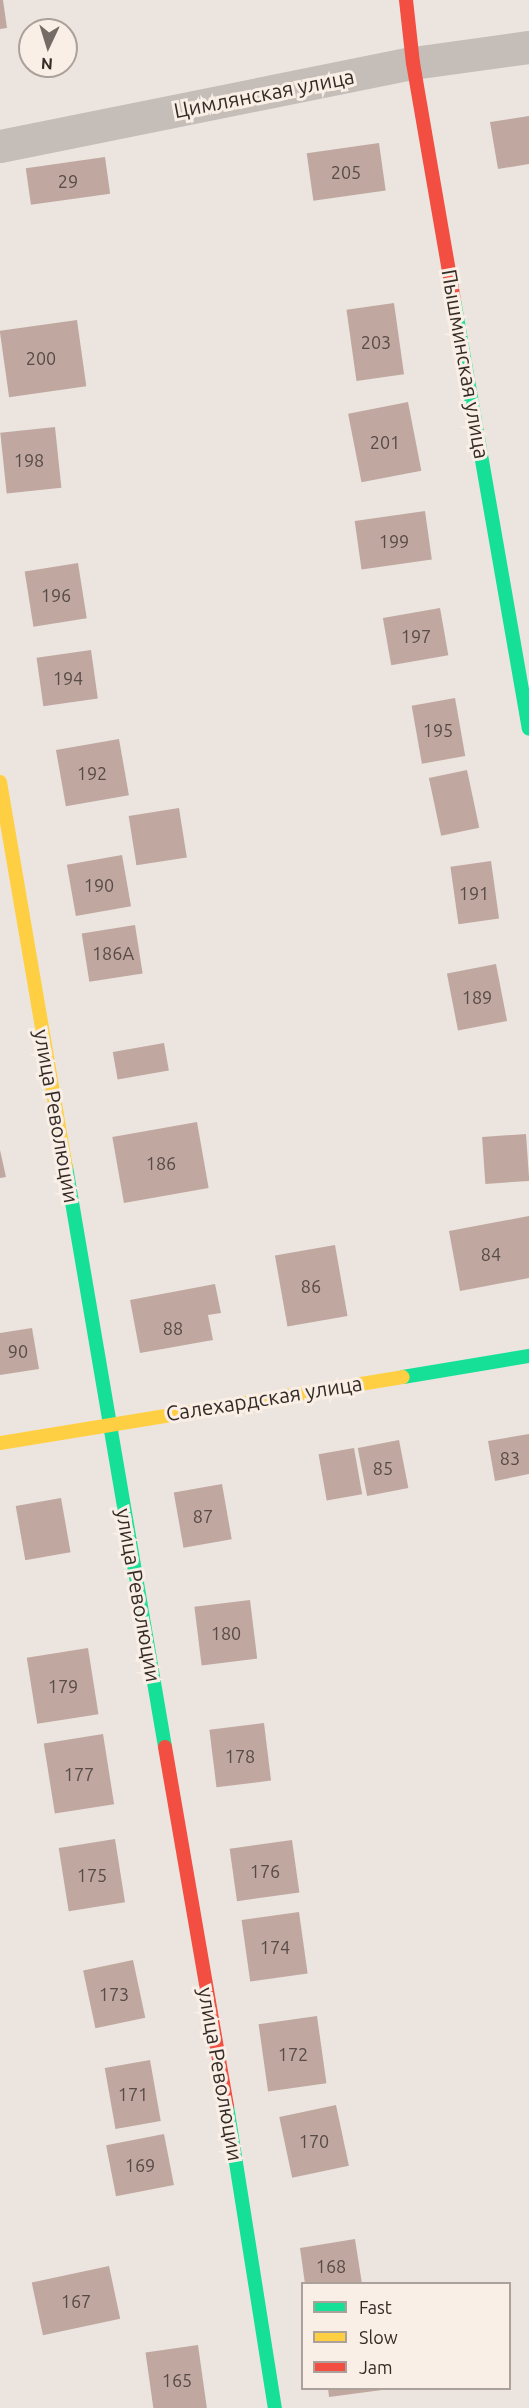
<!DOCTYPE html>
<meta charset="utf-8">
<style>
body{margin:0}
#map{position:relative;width:529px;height:2408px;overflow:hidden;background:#ece5df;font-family:Ubuntu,sans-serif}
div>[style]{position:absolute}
.building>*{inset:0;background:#c0a8a1;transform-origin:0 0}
.street>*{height:33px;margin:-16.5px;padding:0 16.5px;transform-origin:16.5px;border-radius:16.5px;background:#c5bdb8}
.fast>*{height:14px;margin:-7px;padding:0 7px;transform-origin:7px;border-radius:7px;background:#16e098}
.slow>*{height:14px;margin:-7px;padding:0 7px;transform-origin:7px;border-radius:7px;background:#ffcf43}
.jam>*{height:14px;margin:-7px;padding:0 7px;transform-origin:7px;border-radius:7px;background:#f24e42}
span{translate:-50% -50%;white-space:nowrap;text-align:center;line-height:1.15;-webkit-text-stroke:6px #f9efe6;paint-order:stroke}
.number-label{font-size:18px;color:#584a46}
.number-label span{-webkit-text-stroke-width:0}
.street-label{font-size:21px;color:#352b27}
.legend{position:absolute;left:301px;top:2282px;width:210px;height:108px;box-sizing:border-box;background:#f9efe6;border:2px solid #aba19a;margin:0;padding:8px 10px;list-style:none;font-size:18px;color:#352b27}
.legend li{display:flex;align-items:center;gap:12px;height:30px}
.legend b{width:30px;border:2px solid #aba19a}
.north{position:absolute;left:18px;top:18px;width:60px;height:60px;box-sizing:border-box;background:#f9efe6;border:2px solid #aba19a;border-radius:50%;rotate:184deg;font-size:16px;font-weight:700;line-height:24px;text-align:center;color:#352b27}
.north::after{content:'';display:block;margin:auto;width:21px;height:27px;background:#756c67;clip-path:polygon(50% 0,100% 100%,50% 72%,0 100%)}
</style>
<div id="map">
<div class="building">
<i style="clip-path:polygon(0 0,3px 0,7px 28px,0 29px)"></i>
<i style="clip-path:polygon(529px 116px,529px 164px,498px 169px,490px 122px)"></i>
<i style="left:379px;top:143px;width:48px;height:73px;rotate:82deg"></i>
<i style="left:105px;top:157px;width:37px;height:80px;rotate:82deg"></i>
<i style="left:394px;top:303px;width:72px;height:48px;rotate:82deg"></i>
<i style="left:77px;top:320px;width:67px;height:78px;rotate:82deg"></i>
<i style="left:408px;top:402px;width:70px;height:61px;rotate:79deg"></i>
<i style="left:55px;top:427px;width:61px;height:55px;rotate:84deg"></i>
<i style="left:425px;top:511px;width:49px;height:71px;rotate:82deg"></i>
<i style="left:78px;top:563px;width:56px;height:54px;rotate:81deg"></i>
<i style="left:440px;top:608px;width:48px;height:58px;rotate:80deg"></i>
<i style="left:91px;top:650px;width:49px;height:55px;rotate:82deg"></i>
<i style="left:455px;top:698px;width:59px;height:44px;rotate:80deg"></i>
<i style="left:119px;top:739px;width:57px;height:64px;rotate:80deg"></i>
<i style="left:467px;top:770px;width:59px;height:39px;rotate:78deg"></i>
<i style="left:179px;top:808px;width:50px;height:51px;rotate:81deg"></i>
<i style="left:122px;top:855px;width:52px;height:56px;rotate:80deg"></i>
<i style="left:491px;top:861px;width:58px;height:41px;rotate:82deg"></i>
<i style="left:135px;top:925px;width:49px;height:54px;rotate:81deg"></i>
<i style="left:496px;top:964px;width:58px;height:50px;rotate:79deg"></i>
<i style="left:164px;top:1043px;width:28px;height:52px;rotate:80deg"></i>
<i style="left:197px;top:1122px;width:67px;height:86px;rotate:80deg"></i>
<i style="left:526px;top:1134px;width:47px;height:44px;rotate:86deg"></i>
<i style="clip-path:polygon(0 1150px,6px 1177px,0 1178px)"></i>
<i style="clip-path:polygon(529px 1216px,529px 1278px,460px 1291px,449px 1231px)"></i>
<i style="left:335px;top:1245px;width:72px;height:61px;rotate:80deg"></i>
<i style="clip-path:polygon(215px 1284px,221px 1313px,208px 1315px,213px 1340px,140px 1353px,130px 1300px)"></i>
<i style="clip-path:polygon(32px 1328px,39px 1369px,0 1375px,0 1333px)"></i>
<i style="clip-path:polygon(529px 1434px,529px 1474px,495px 1481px,488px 1441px)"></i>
<i style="left:399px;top:1440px;width:49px;height:42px;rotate:79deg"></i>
<i style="left:354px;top:1448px;width:47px;height:36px;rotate:80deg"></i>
<i style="left:222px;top:1484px;width:56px;height:49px;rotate:80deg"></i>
<i style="left:61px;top:1498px;width:55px;height:46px;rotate:80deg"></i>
<i style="left:250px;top:1600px;width:59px;height:56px;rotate:83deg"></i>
<i style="left:88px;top:1648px;width:67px;height:62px;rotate:81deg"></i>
<i style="left:264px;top:1723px;width:58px;height:55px;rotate:83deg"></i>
<i style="left:103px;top:1734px;width:71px;height:60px;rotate:81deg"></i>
<i style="left:115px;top:1839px;width:64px;height:57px;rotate:81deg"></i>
<i style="left:292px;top:1840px;width:53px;height:63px;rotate:82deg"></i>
<i style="left:299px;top:1912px;width:62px;height:58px;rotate:82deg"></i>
<i style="left:133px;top:1960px;width:59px;height:51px;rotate:78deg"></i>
<i style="left:317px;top:2016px;width:68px;height:59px;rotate:82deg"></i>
<i style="left:150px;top:2060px;width:62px;height:46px;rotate:80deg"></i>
<i style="left:336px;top:2105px;width:62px;height:58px;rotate:78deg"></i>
<i style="left:164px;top:2134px;width:52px;height:59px;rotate:79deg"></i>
<i style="clip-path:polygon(355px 2239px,362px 2284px,305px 2284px,300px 2248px)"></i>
<i style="left:109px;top:2266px;width:54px;height:79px;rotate:78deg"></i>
<i style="left:198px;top:2345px;width:64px;height:53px;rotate:82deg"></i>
<i style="clip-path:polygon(328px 2388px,382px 2388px,382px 2390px,329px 2397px)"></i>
</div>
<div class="street">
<i style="left:0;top:146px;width:421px;rotate:-11.4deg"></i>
<i style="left:413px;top:63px;width:117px;rotate:-7.9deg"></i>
</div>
<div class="fast">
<i style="left:454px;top:300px;width:435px;rotate:80.1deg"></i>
<i style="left:66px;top:1167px;width:588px;rotate:80.31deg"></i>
<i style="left:403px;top:1377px;width:128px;rotate:-9.5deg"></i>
<i style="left:227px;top:2106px;width:306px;rotate:81deg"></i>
</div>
<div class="slow">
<i style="left:0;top:782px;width:391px;rotate:80.3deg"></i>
<i style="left:0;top:1443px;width:408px;rotate:-9.3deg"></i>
</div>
<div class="jam">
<i style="left:406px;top:0;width:63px;rotate:83.7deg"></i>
<i style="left:413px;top:63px;width:241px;rotate:80.2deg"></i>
<i style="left:165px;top:1747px;width:364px;rotate:80.2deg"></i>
</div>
<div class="number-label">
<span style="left:346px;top:172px">205</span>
<span style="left:68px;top:181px">29</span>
<span style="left:376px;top:342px">203</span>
<span style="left:41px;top:358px">200</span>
<span style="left:385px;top:442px">201</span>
<span style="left:29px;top:460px">198</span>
<span style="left:394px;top:541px">199</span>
<span style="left:56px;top:595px">196</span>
<span style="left:416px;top:636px">197</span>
<span style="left:68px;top:678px">194</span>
<span style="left:438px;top:730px">195</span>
<span style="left:92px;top:773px">192</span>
<span style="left:99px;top:885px">190</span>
<span style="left:474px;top:893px">191</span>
<span style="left:113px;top:953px">186А</span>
<span style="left:477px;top:997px">189</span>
<span style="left:161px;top:1163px">186</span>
<span style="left:491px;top:1254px">84</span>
<span style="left:311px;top:1286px">86</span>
<span style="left:173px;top:1328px">88</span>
<span style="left:18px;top:1351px">90</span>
<span style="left:510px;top:1458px">83</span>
<span style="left:383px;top:1468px">85</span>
<span style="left:203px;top:1516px">87</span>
<span style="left:226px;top:1633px">180</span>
<span style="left:63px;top:1686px">179</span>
<span style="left:240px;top:1756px">178</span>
<span style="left:79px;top:1774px">177</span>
<span style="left:265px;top:1871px">176</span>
<span style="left:92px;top:1875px">175</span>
<span style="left:275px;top:1947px">174</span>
<span style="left:114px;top:1994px">173</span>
<span style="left:293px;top:2054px">172</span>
<span style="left:133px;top:2094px">171</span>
<span style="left:314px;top:2141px">170</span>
<span style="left:140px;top:2165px">169</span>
<span style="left:331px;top:2266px">168</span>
<span style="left:76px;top:2301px">167</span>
<span style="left:177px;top:2380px">165</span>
</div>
<div class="street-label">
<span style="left:264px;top:93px;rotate:-11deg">Цимлянская улица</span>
<span style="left:466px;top:364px;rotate:80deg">Пышминская улица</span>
<span style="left:57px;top:1116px;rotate:80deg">улица Революции</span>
<span style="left:264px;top:1398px;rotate:-9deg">Салехардская улица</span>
<span style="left:139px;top:1595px;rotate:80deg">улица Революции</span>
<span style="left:221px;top:2074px;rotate:80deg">улица Революции</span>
</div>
<ul class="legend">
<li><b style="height:8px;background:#16e098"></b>Fast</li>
<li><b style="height:8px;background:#ffcf43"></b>Slow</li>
<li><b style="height:8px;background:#f24e42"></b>Jam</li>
</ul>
<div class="north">N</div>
</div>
